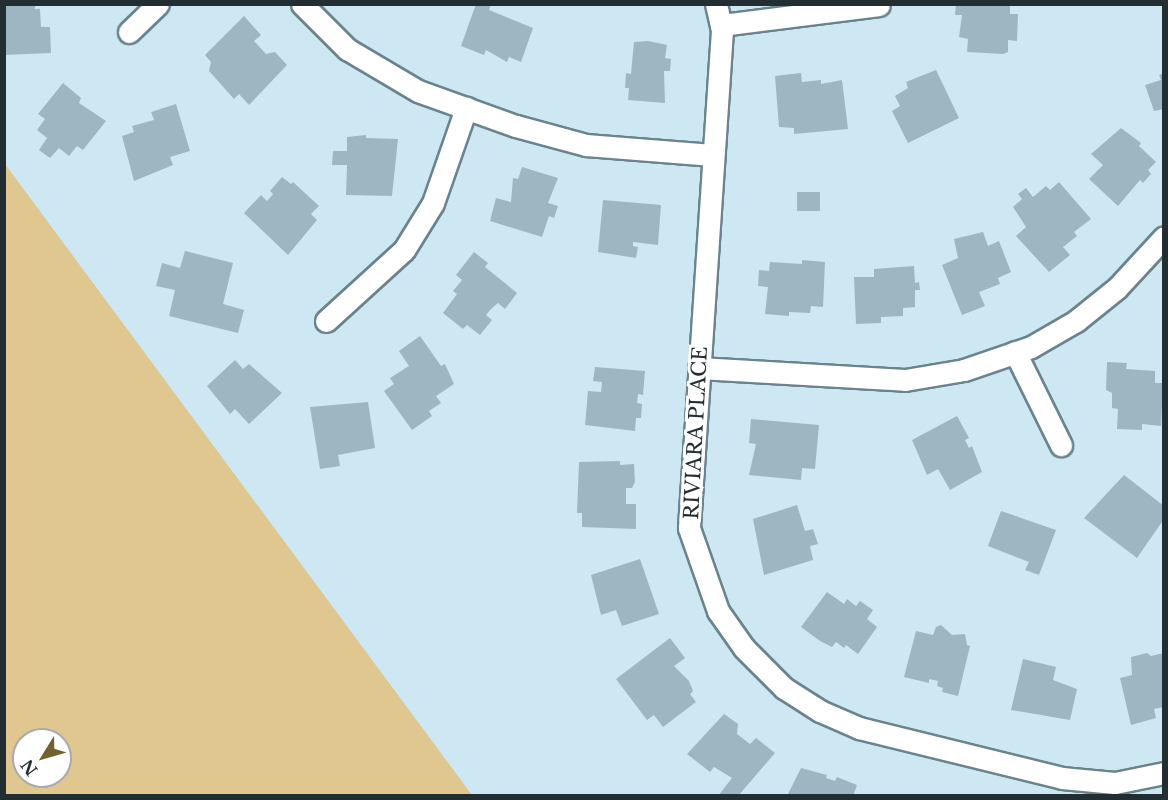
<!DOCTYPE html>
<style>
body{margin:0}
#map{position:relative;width:1168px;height:800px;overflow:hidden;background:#cde8f3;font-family:"Libre Baskerville",serif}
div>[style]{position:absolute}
.green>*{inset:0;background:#dfc78f}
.building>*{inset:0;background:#9db7c2;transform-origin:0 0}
.roads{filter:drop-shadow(2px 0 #6a838d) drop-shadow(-2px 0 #6a838d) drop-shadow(0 2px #6a838d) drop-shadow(0 -2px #6a838d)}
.minor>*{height:21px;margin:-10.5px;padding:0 10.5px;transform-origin:10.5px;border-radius:10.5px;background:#fff}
span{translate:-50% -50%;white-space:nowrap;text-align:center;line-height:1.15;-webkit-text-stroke:6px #fff;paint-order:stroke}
.street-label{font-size:20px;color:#232e32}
.frame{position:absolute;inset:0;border:6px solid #232e32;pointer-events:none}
.north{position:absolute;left:12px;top:728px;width:60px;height:60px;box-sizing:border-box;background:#fff;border:2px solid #a7abad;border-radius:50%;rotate:233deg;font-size:16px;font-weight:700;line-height:24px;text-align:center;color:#232e32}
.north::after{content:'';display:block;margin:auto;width:21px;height:27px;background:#756130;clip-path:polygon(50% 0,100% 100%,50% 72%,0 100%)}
</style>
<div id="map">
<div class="green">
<i style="clip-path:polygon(evenodd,5px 164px,472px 795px,5px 795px,5px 164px,24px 740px,60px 740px,60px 776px,24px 776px,24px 740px)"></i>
</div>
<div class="building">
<i style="clip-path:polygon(4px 4px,35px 4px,35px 9px,40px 9px,41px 27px,50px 27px,51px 53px,4px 55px)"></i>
<i style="clip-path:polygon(476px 4px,491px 4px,489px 10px,533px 28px,521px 62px,509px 57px,507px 62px,486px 50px,484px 55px,461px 46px)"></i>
<i style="clip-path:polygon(956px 4px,1010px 4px,1010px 14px,1018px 14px,1017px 41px,1008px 40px,1008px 52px,1003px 54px,967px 52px,968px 39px,959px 37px,962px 15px,955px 15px)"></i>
<i style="clip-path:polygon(244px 16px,261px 35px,254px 41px,266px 54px,275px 52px,287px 65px,249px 105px,239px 94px,234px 99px,209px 71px,211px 62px,205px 55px)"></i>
<i style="clip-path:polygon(648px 41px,667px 45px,665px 58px,671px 59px,670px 71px,664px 71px,665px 103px,628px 100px,629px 88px,625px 88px,626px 73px,631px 74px,634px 42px)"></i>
<i style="clip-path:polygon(936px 70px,959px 118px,908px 143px,892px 111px,900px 106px,895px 96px,908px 88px,906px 82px)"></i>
<i style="clip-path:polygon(801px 73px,802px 82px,821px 80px,821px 84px,842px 80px,848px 129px,794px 134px,794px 128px,779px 127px,775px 76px)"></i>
<i style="clip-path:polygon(1164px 73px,1164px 109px,1154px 111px,1145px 85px,1161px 80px,1159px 75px)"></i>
<i style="clip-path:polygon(63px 83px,81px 98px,79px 103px,106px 121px,83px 150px,77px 146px,69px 156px,59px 148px,50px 158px,39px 150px,47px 138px,37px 130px,45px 119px,38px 114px)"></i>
<i style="clip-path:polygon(176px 104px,190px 151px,170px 157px,173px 165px,134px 181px,122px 136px,134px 132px,132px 126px,154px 120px,151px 112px)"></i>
<i style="clip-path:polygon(1121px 128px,1141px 143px,1139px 146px,1156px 162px,1148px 170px,1151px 174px,1143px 183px,1140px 180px,1118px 206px,1089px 179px,1103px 165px,1091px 154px)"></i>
<i style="clip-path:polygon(366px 135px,366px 138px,398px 139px,392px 196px,346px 195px,347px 165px,332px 165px,333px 151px,347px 151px,347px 137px)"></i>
<i style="clip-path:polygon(522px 167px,558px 178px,548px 203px,558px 206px,554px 218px,549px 216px,542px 237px,490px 221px,496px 198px,511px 202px,513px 178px,518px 179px)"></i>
<i style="clip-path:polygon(282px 177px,291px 184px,293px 182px,319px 206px,311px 214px,317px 220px,288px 255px,244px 213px,261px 195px,267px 201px,273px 194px,270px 191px)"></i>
<i style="clip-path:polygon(1059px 182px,1091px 219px,1074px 232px,1077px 236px,1063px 247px,1070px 255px,1049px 272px,1016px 236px,1026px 227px,1013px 207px,1022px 199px,1018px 194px,1026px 188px,1033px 197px,1046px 186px,1050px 190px)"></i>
<i style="left:797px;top:192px;width:23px;height:19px"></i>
<i style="clip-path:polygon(603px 200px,661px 205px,658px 245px,633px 242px,633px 246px,638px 247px,636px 258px,598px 252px)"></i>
<i style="clip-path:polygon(983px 232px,988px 246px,999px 241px,1011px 272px,998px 278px,1000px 284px,979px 292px,985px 306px,962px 315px,942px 265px,958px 258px,954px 239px)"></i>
<i style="clip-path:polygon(185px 251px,233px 263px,223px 304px,244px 310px,238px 333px,169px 316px,175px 290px,156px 286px,162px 263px,180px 268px)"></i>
<i style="clip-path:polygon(474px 252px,488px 263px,485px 267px,517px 293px,505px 309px,498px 303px,491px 309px,486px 315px,492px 320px,480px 335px,467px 325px,463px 329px,443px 313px,457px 294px,453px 291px,462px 280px,456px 275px)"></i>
<i style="clip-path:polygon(802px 260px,825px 262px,823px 307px,811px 306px,810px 313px,789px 312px,789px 316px,765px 314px,768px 287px,758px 286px,759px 270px,769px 271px,770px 262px,802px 264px)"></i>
<i style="clip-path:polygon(914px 266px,915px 283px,919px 282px,920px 290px,915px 290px,915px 307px,903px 308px,903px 316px,881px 317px,881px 323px,856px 324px,854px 277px,874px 277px,874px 269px)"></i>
<i style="clip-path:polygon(420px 336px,441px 366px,445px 364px,454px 384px,436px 396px,441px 403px,429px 411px,432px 416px,412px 430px,384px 391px,394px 384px,390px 378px,409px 366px,399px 351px)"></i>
<i style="clip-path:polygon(235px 360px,243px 369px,249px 364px,282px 393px,249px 424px,235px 409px,230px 414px,207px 386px)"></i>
<i style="clip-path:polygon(1107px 362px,1127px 363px,1126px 369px,1155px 371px,1155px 383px,1163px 383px,1161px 426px,1142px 424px,1142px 430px,1117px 429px,1118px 409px,1112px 408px,1112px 393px,1106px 390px)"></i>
<i style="clip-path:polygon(595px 367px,645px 371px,643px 395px,638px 394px,637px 403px,642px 404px,641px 418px,636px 418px,635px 431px,585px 425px,588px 391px,601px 392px,602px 382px,593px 381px)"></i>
<i style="clip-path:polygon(368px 402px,375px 448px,338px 455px,340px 466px,320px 469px,310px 407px)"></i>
<i style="clip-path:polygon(957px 416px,969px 438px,965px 440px,969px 448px,972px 446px,982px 472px,950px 490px,938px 469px,927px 475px,912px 440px)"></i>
<i style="clip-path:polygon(751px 419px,819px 425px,815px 469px,802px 468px,801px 480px,749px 475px,756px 444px,749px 443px)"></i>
<i style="clip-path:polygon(620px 461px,620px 465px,634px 464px,635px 482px,632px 488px,626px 488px,626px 504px,636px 504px,636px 529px,582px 527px,582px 513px,577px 513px,579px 462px)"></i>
<i style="clip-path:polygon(1124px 475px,1164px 506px,1164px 519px,1137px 558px,1084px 518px)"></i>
<i style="clip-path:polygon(797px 505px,805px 531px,813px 529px,818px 544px,810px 546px,813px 560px,764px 575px,753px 519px)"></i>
<i style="clip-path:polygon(1001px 511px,1056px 530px,1039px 575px,1025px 570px,1029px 562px,988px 546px)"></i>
<i style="clip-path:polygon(640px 559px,659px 614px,622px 626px,616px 610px,601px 615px,591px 575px)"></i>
<i style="clip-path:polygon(827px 592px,844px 604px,847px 599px,856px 606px,860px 601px,873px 610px,867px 619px,877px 627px,858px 654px,846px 645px,844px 648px,836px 642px,832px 647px,820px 641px,801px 627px)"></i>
<i style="clip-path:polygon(941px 625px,952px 635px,965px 634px,967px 645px,970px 646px,958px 696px,942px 692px,943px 688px,937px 686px,938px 681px,929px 679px,929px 683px,904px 677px,916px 631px,933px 635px,936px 627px)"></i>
<i style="clip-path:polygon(670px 638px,685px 658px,674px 666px,689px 681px,693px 691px,690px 694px,696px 702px,663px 727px,654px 715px,647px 720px,616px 679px)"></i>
<i style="clip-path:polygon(1147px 653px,1151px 656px,1164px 653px,1164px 707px,1154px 709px,1156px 718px,1131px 725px,1120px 678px,1132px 675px,1131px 657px)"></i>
<i style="clip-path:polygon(1023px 659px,1056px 667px,1053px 680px,1077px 689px,1070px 720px,1011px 710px)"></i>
<i style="clip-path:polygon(724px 714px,738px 724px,737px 734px,750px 744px,756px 738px,775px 753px,738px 796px,718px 796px,732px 778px,714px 767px,710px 772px,687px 754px)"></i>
<i style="clip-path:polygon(801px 768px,827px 775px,826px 778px,835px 781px,837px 777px,857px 785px,853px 796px,788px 794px)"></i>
</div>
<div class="roads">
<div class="minor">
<i style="left:302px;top:4px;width:64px;rotate:45deg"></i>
<i style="left:347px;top:49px;width:82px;rotate:30.6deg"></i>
<i style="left:418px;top:91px;width:104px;rotate:19.7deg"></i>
<i style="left:516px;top:126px;width:73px;rotate:15.2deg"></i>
<i style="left:586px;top:145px;width:127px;rotate:4.5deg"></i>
<i style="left:716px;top:4px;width:27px;rotate:77deg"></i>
<i style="left:722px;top:30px;width:499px;rotate:93.8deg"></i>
<i style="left:689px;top:528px;width:88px;rotate:70.7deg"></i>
<i style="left:718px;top:611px;width:45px;rotate:54.9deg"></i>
<i style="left:744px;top:648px;width:57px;rotate:45deg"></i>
<i style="left:784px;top:688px;width:43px;rotate:32.6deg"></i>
<i style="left:820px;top:711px;width:43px;rotate:23.6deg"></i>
<i style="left:859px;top:728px;width:209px;rotate:13.8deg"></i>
<i style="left:1062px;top:778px;width:53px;rotate:5.4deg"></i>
<i style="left:1115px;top:783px;width:50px;rotate:-11.5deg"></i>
<i style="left:721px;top:25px;width:159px;rotate:-7.2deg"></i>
<i style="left:129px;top:32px;width:40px;rotate:-44deg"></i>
<i style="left:326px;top:321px;width:105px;rotate:-42.3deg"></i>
<i style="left:404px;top:250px;width:55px;rotate:-58.3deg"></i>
<i style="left:433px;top:203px;width:101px;rotate:-70.8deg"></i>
<i style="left:1015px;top:352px;width:104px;rotate:63.7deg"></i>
<i style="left:699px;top:368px;width:206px;rotate:3.3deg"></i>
<i style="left:905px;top:380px;width:60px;rotate:-9.6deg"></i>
<i style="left:964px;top:370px;width:71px;rotate:-18.9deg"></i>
<i style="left:1031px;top:347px;width:52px;rotate:-30deg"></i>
<i style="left:1076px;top:321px;width:53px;rotate:-38.8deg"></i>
<i style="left:1117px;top:288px;width:69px;rotate:-47.3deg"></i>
</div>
</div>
<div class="street-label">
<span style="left:696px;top:433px;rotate:-87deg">RIVIARA PLACE</span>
</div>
<div class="frame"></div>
<div class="north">N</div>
</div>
